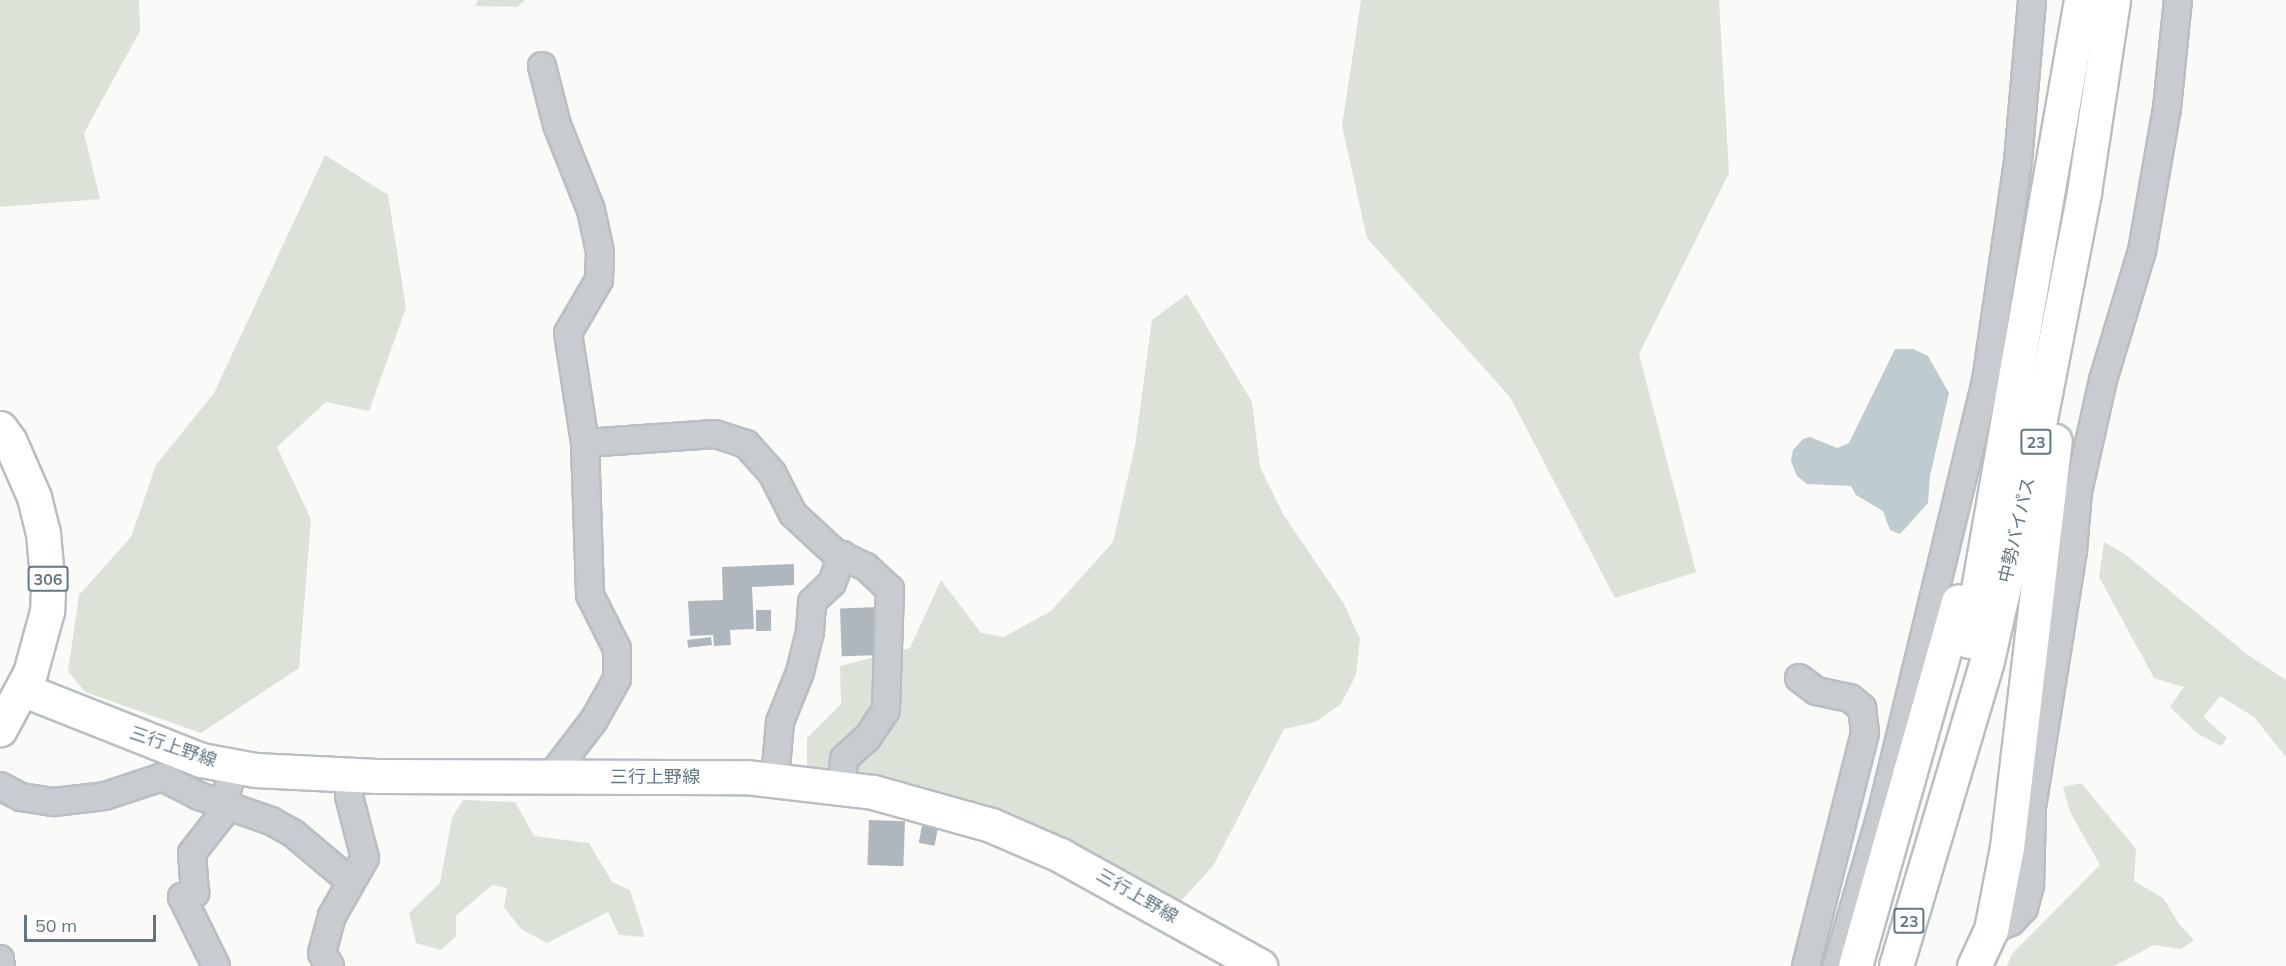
<!DOCTYPE html>
<meta charset="utf-8">
<style>
body{margin:0}
#map{position:relative;width:2286px;height:966px;overflow:hidden;background:#fafaf8;font-family:Mulish,"Noto Sans JP",sans-serif}
div>[style]{position:absolute}
.green>*{inset:0;background:#dce2d8}
.water>*{inset:0;background:#becbcf}
.building>*{inset:0;background:#adb7bd;transform-origin:0 0}
.roads{filter:drop-shadow(2px 0 #b8bec2) drop-shadow(-2px 0 #b8bec2) drop-shadow(0 2px #b8bec2) drop-shadow(0 -2px #b8bec2)}
.minor>*{height:26px;margin:-13px;padding:0 13px;transform-origin:13px;border-radius:13px;background:#c8ccd0}
.major>*{height:33px;margin:-16.5px;padding:0 16.5px;transform-origin:16.5px;border-radius:16.5px;background:#fff}
.highway>*{height:33px;margin:-16.5px;padding:0 16.5px;transform-origin:16.5px;border-radius:16.5px;background:#fff}
span{translate:-50% -50%;white-space:nowrap;text-align:center;line-height:1.15;-webkit-text-stroke:6px #fff;paint-order:stroke}
.shield-label span{padding:2px 4px;background:#fff;border:2px solid;border-radius:4px;-webkit-text-stroke-width:0}
.shield-label{font-size:16px;color:#627785;font-weight:700}
.street-label{font-size:18px;color:#627785}
.scale{position:absolute;left:24px;top:915px;width:132px;height:27px;box-sizing:border-box;border:3px solid #627785;border-top:0;padding-left:8px;font-size:18px;line-height:21px;white-space:nowrap;color:#627785;-webkit-text-stroke:4px #fff;paint-order:stroke}
</style>
<div id="map">
<div class="green">
<i style="clip-path:polygon(0 0,139px 0,140px 31px,84px 133px,100px 199px,0 207px)"></i>
<i style="clip-path:polygon(478px 0,525px 0,517px 7px,475px 6px)"></i>
<i style="clip-path:polygon(1361px 0,1719px 0,1729px 173px,1639px 354px,1696px 572px,1615px 598px,1510px 397px,1367px 238px,1342px 126px)"></i>
<i style="clip-path:polygon(325px 155px,388px 195px,406px 308px,369px 411px,326px 402px,277px 447px,311px 519px,299px 668px,201px 733px,85px 692px,68px 671px,79px 595px,131px 537px,156px 465px,214px 393px)"></i>
<i style="clip-path:polygon(1187px 294px,1252px 402px,1260px 467px,1283px 514px,1344px 604px,1360px 639px,1356px 675px,1341px 704px,1315px 722px,1284px 729px,1213px 866px,1178px 904px,898px 784px,807px 767px,807px 738px,841px 704px,840px 666px,910px 648px,941px 580px,981px 633px,1004px 637px,1051px 611px,1113px 542px,1135px 446px,1152px 320px)"></i>
<i style="clip-path:polygon(2104px 542px,2126px 555px,2248px 655px,2286px 680px,2286px 757px,2254px 717px,2220px 696px,2203px 717px,2227px 738px,2221px 746px,2198px 734px,2170px 707px,2184px 687px,2154px 678px,2099px 577px)"></i>
<i style="clip-path:polygon(2081px 783px,2136px 849px,2134px 881px,2163px 898px,2179px 924px,2194px 940px,2181px 949px,2154px 945px,2114px 966px,2007px 966px,2012px 954px,2100px 865px,2070px 812px,2063px 787px)"></i>
<i style="clip-path:polygon(463px 800px,515px 802px,534px 836px,589px 843px,612px 882px,630px 890px,645px 937px,619px 935px,608px 912px,547px 943px,521px 929px,504px 907px,507px 888px,492px 885px,456px 916px,456px 936px,441px 950px,416px 943px,409px 913px,440px 883px,452px 818px)"></i>
</div>
<div class="water">
<i style="clip-path:polygon(1895px 349px,1913px 349px,1928px 356px,1949px 393px,1930px 476px,1928px 503px,1900px 534px,1890px 530px,1883px 511px,1856px 495px,1851px 486px,1807px 484px,1797px 476px,1791px 461px,1793px 450px,1803px 439px,1810px 437px,1837px 448px,1849px 443px)"></i>
</div>
<div class="building">
<i style="clip-path:polygon(794px 564px,794px 585px,752px 587px,754px 629px,730px 630px,731px 645px,714px 646px,713px 635px,690px 636px,688px 601px,723px 600px,722px 567px)"></i>
<i style="left:880px;top:607px;width:48px;height:40px;rotate:88deg"></i>
<i style="left:756px;top:610px;width:15px;height:21px"></i>
<i style="left:711px;top:637px;width:8px;height:24px;rotate:83deg"></i>
<i style="left:869px;top:820px;width:36px;height:45px;rotate:2deg"></i>
<i style="left:922px;top:826px;width:16px;height:17px;rotate:11deg"></i>
</div>
<div class="roads">
<div class="minor">
<i style="left:542px;top:66px;width:61px;rotate:75.7deg"></i>
<i style="left:557px;top:125px;width:92px;rotate:68.2deg"></i>
<i style="left:591px;top:210px;width:43px;rotate:77.9deg"></i>
<i style="left:600px;top:252px;width:28px;rotate:92deg"></i>
<i style="left:599px;top:280px;width:61px;rotate:120.3deg"></i>
<i style="left:568px;top:333px;width:111px;rotate:81.2deg"></i>
<i style="left:585px;top:443px;width:152px;rotate:88.1deg"></i>
<i style="left:590px;top:595px;width:60px;rotate:63.4deg"></i>
<i style="left:617px;top:649px;width:30px;rotate:90deg"></i>
<i style="left:617px;top:679px;width:47px;rotate:119.3deg"></i>
<i style="left:594px;top:720px;width:71px;rotate:127.5deg"></i>
<i style="left:585px;top:443px;width:130px;rotate:-4deg"></i>
<i style="left:715px;top:434px;width:33px;rotate:18deg"></i>
<i style="left:746px;top:444px;width:39px;rotate:48deg"></i>
<i style="left:772px;top:473px;width:46px;rotate:62.9deg"></i>
<i style="left:793px;top:514px;width:56px;rotate:42.8deg"></i>
<i style="left:834px;top:552px;width:35px;rotate:25deg"></i>
<i style="left:866px;top:567px;width:33px;rotate:43deg"></i>
<i style="left:890px;top:589px;width:121px;rotate:91.9deg"></i>
<i style="left:886px;top:710px;width:34px;rotate:124deg"></i>
<i style="left:867px;top:738px;width:31px;rotate:138deg"></i>
<i style="left:844px;top:759px;width:27px;rotate:94deg"></i>
<i style="left:1799px;top:678px;width:21px;rotate:37deg"></i>
<i style="left:1816px;top:691px;width:35px;rotate:12deg"></i>
<i style="left:1850px;top:698px;width:16px;rotate:40deg"></i>
<i style="left:1862px;top:708px;width:25px;rotate:83deg"></i>
<i style="left:1865px;top:733px;width:240px;rotate:104.2deg"></i>
<i style="left:775px;top:779px;width:57px;rotate:-85deg"></i>
<i style="left:780px;top:722px;width:54px;rotate:-68.2deg"></i>
<i style="left:800px;top:672px;width:41px;rotate:-76deg"></i>
<i style="left:810px;top:632px;width:30px;rotate:-86deg"></i>
<i style="left:812px;top:602px;width:28px;rotate:-44deg"></i>
<i style="left:832px;top:583px;width:30px;rotate:-70deg"></i>
<i style="left:0;top:786px;width:24px;rotate:28deg"></i>
<i style="left:21px;top:797px;width:33px;rotate:9deg"></i>
<i style="left:54px;top:802px;width:51px;rotate:-6.7deg"></i>
<i style="left:105px;top:796px;width:60px;rotate:-18.4deg"></i>
<i style="left:162px;top:777px;width:42px;rotate:27.2deg"></i>
<i style="left:199px;top:796px;width:76px;rotate:19.1deg"></i>
<i style="left:271px;top:821px;width:26px;rotate:29deg"></i>
<i style="left:294px;top:834px;width:73px;rotate:40deg"></i>
<i style="left:1991px;top:930px;width:22px;rotate:-22deg"></i>
<i style="left:2011px;top:922px;width:19px;rotate:-47deg"></i>
<i style="left:2024px;top:908px;width:24px;rotate:-75deg"></i>
<i style="left:2030px;top:885px;width:78px;rotate:-88.5deg"></i>
<i style="left:2032px;top:807px;width:259px;rotate:-80.9deg"></i>
<i style="left:2073px;top:551px;width:59px;rotate:-85.2deg"></i>
<i style="left:2078px;top:492px;width:115px;rotate:-77.4deg"></i>
<i style="left:2103px;top:380px;width:135px;rotate:-73.2deg"></i>
<i style="left:2142px;top:251px;width:145px;rotate:-80.1deg"></i>
<i style="left:2167px;top:108px;width:109px;rotate:-84.2deg"></i>
<i style="left:0;top:959px;width:7px;rotate:82deg"></i>
<i style="left:216px;top:966px;width:77px;rotate:-116.2deg"></i>
<i style="left:182px;top:897px;width:14px;rotate:-17deg"></i>
<i style="left:195px;top:893px;width:40px;rotate:-94.3deg"></i>
<i style="left:192px;top:853px;width:47px;rotate:-51.9deg"></i>
<i style="left:221px;top:816px;width:50px;rotate:-76.2deg"></i>
<i style="left:330px;top:966px;width:15px;rotate:-122deg"></i>
<i style="left:322px;top:953px;width:38px;rotate:-75deg"></i>
<i style="left:332px;top:916px;width:67px;rotate:-60.4deg"></i>
<i style="left:365px;top:858px;width:64px;rotate:-104.5deg"></i>
<i style="left:349px;top:796px;width:22px;rotate:-90deg"></i>
<i style="left:1837px;top:966px;width:157px;rotate:-73.8deg"></i>
<i style="left:1881px;top:815px;width:447px;rotate:-76.4deg"></i>
<i style="left:1986px;top:381px;width:222px;rotate:-81.7deg"></i>
<i style="left:2018px;top:161px;width:162px;rotate:-85deg"></i>
</div>
<div class="major">
<i style="left:24px;top:690px;width:190px;rotate:21.6deg"></i>
<i style="left:201px;top:760px;width:55px;rotate:10.5deg"></i>
<i style="left:255px;top:770px;width:122px;rotate:2.8deg"></i>
<i style="left:377px;top:776px;width:369px;rotate:0.2deg"></i>
<i style="left:746px;top:777px;width:128px;rotate:6.7deg"></i>
<i style="left:873px;top:792px;width:123px;rotate:15.6deg"></i>
<i style="left:991px;top:825px;width:75px;rotate:23.5deg"></i>
<i style="left:1060px;top:855px;width:229px;rotate:29deg"></i>
</div>
<div class="highway">
<i style="left:0;top:428px;width:17px;rotate:54deg"></i>
<i style="left:10px;top:442px;width:60px;rotate:66.4deg"></i>
<i style="left:34px;top:497px;width:37px;rotate:76deg"></i>
<i style="left:43px;top:533px;width:55px;rotate:84.8deg"></i>
<i style="left:48px;top:588px;width:23px;rotate:92deg"></i>
<i style="left:47px;top:611px;width:64px;rotate:105.3deg"></i>
<i style="left:30px;top:673px;width:64px;rotate:118.2deg"></i>
<i style="left:1969px;top:641px;width:651px;rotate:-80.09deg"></i>
<i style="left:1855px;top:966px;width:379px;rotate:-74.2deg"></i>
<i style="left:1896px;top:966px;width:319px;rotate:-73.4deg"></i>
<i style="left:1987px;top:660px;width:179px;rotate:-77.1deg"></i>
<i style="left:2027px;top:486px;width:299px;rotate:-79deg"></i>
<i style="left:2084px;top:192px;width:194px;rotate:-81.4deg"></i>
<i style="left:1974px;top:966px;width:40px;rotate:-65deg"></i>
<i style="left:1991px;top:930px;width:85px;rotate:-79.1deg"></i>
<i style="left:2007px;top:847px;width:409px;rotate:-83.3deg"></i>
</div>
</div>
<div class="shield-label">
<span style="left:2036px;top:442px">23</span>
<span style="left:48px;top:579px">306</span>
<span style="left:1909px;top:921px">23</span>
</div>
<div class="street-label">
<span style="left:2017px;top:530px;rotate:-77deg">中勢バイパス</span>
<span style="left:173px;top:747px;rotate:19deg">三行上野線</span>
<span style="left:655px;top:777px">三行上野線</span>
<span style="left:1137px;top:896px;rotate:30deg">三行上野線</span>
</div>
<div class="scale">50 m</div>
</div>
